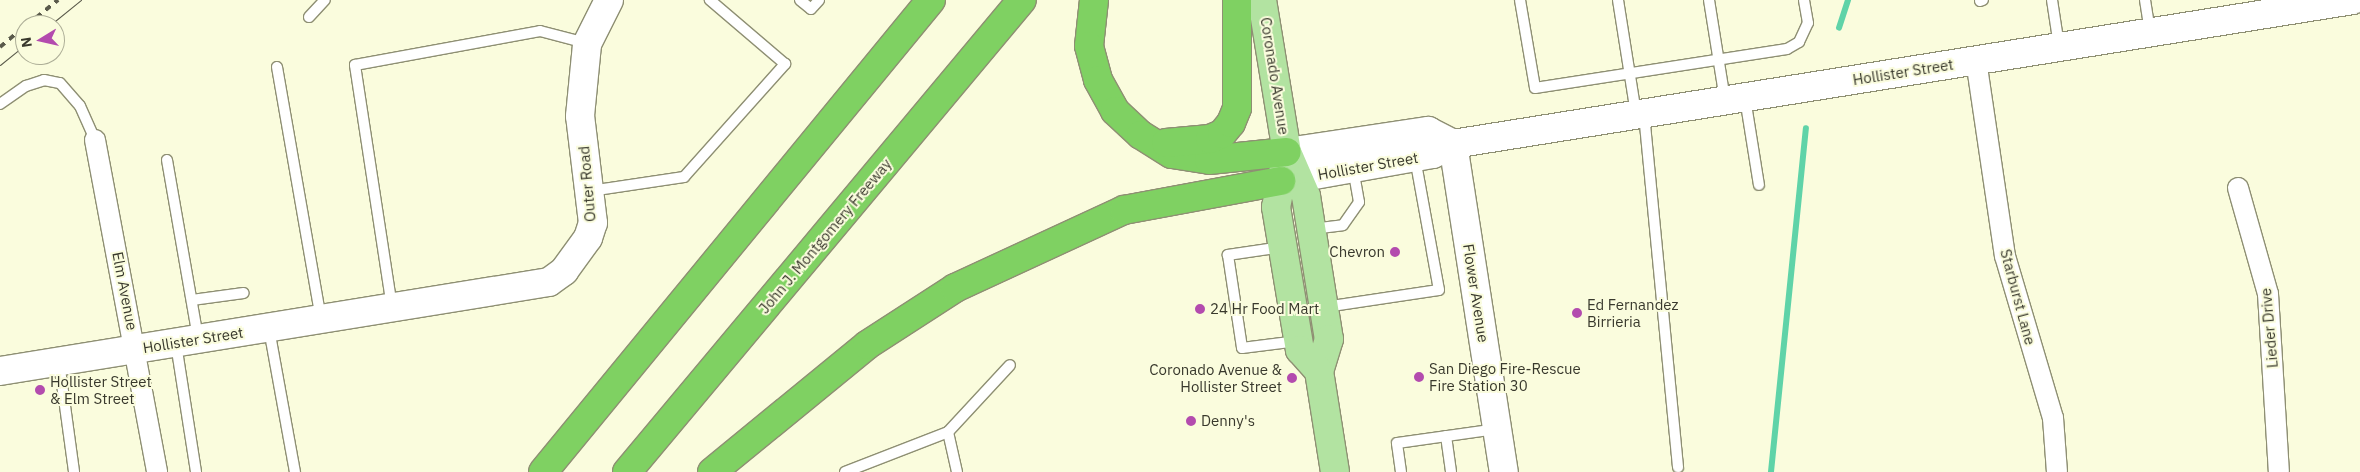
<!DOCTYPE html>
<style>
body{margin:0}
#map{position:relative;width:2360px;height:472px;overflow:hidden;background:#fafcdd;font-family:"IBM Plex Sans",sans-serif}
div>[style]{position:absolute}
.stream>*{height:5.5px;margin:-2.75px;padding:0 2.75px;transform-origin:2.75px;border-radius:2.75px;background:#5fd3a8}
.roads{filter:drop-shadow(1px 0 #8e8f73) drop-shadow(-1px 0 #8e8f73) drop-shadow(0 1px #8e8f73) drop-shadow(0 -1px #8e8f73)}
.lane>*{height:10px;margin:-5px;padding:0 5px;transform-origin:5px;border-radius:5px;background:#fff}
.street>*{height:20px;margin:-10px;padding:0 10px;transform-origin:10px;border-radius:10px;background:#fff}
.secondary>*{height:28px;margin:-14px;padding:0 14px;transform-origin:14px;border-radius:14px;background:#fff}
.primary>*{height:28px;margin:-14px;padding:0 14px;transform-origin:14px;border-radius:14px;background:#b2e3a1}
.highway>*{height:28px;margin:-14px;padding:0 14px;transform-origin:14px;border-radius:14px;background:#7fd162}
.tram>*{height:1px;margin:-0.5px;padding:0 0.5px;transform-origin:0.5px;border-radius:0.5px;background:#5a5a4b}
.rail>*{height:4px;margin-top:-2px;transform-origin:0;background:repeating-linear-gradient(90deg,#5a5a4b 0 6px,transparent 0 12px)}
.dots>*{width:14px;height:14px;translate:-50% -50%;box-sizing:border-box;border:2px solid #fafcdd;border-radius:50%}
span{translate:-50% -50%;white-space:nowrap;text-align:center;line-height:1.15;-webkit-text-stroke:4px #fafcdd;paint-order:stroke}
.street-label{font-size:15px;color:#39392d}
.poi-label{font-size:15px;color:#39392d}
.right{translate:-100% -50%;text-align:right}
.left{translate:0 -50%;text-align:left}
.north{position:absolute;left:15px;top:15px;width:50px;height:50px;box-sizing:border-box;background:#fafcdd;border:1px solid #adae97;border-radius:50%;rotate:261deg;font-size:14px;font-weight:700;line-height:20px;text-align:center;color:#39392d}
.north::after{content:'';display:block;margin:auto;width:18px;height:22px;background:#b34bae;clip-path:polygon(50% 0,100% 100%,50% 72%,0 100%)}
</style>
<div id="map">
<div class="stream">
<i style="left:1839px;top:28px;width:29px;rotate:-72deg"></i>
<i style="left:1771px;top:472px;width:345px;rotate:-84.2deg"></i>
</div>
<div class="roads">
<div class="lane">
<i style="left:800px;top:0;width:14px;rotate:39deg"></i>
<i style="left:811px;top:9px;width:12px;rotate:-48deg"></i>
<i style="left:1520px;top:0;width:89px;rotate:80.3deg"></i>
<i style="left:1535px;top:88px;width:255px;rotate:-8.8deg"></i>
<i style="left:1787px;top:49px;width:14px;rotate:-30deg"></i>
<i style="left:1799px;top:42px;width:21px;rotate:-65deg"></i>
<i style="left:1808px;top:23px;width:23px;rotate:-100deg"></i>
<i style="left:1618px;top:0;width:115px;rotate:81deg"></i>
<i style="left:1709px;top:0;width:101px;rotate:80.9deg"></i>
<i style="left:2052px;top:0;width:47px;rotate:81.3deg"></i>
<i style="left:2145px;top:0;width:31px;rotate:81deg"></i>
<i style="left:1980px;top:1px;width:3px;rotate:-18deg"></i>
<i style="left:309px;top:17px;width:23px;rotate:-47deg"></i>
<i style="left:277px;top:67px;width:255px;rotate:80.1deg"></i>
<i style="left:1745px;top:98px;width:88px;rotate:80.9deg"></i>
<i style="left:0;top:104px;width:32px;rotate:-35deg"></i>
<i style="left:26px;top:86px;width:19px;rotate:-18deg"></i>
<i style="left:44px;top:80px;width:16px;rotate:11deg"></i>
<i style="left:60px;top:83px;width:30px;rotate:49deg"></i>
<i style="left:80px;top:106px;width:37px;rotate:66deg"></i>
<i style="left:1644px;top:114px;width:355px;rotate:84.5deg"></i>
<i style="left:167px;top:160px;width:181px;rotate:80.1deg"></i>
<i style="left:590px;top:191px;width:95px;rotate:-8.5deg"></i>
<i style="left:684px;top:177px;width:152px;rotate:-48.2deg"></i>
<i style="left:785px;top:64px;width:99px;rotate:-139.5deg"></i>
<i style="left:1312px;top:229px;width:31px;rotate:-7deg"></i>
<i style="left:1343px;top:225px;width:28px;rotate:-55deg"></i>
<i style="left:1359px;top:202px;width:34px;rotate:-100deg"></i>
<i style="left:1282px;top:247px;width:55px;rotate:171.6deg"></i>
<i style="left:1228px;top:255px;width:94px;rotate:81.4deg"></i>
<i style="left:1242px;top:348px;width:56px;rotate:-7.1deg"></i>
<i style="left:192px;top:300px;width:52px;rotate:-7.7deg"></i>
<i style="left:392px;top:307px;width:245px;rotate:-98.7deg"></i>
<i style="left:355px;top:65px;width:188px;rotate:-10.4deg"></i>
<i style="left:540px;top:31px;width:48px;rotate:14.6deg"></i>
<i style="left:1325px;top:307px;width:115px;rotate:-8.5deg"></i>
<i style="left:1439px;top:290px;width:134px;rotate:-100.3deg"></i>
<i style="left:269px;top:329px;width:145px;rotate:79.7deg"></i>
<i style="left:176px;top:344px;width:130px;rotate:81.1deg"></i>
<i style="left:59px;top:362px;width:111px;rotate:82.2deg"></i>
<i style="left:948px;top:432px;width:91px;rotate:-47.2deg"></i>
<i style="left:1446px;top:436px;width:36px;rotate:82deg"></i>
<i style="left:845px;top:472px;width:110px;rotate:-21.2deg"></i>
<i style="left:948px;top:432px;width:41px;rotate:77.3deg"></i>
<i style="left:1401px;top:472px;width:29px;rotate:-98deg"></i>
<i style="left:1397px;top:443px;width:100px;rotate:-8deg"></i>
</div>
<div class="street">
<i style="left:1976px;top:60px;width:198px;rotate:81.6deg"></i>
<i style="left:2005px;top:256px;width:169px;rotate:73.5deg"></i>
<i style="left:2053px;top:418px;width:54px;rotate:85.8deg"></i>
<i style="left:95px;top:140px;width:338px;rotate:79.4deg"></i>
<i style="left:2238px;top:188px;width:110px;rotate:74.2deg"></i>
<i style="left:2268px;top:294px;width:178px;rotate:86.5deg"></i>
</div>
<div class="secondary">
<i style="left:1453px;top:144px;width:332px;rotate:81.2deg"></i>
<i style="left:1287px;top:152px;width:143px;rotate:-8.5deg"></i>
<i style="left:1428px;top:131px;width:28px;rotate:27deg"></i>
<i style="left:1281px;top:181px;width:154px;rotate:-10.1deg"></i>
<i style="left:1433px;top:154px;width:22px;rotate:-27deg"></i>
<i style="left:1453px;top:144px;width:911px;rotate:-9.09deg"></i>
<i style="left:0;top:371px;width:556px;rotate:-9.21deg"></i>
<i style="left:549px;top:282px;width:19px;rotate:-36deg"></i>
<i style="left:564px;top:271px;width:41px;rotate:-54deg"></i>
<i style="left:588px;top:238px;width:16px;rotate:-72deg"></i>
<i style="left:593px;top:223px;width:108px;rotate:-96.9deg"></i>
<i style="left:580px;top:116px;width:72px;rotate:-84.4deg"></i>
<i style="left:587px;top:44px;width:49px;rotate:-63.4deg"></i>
</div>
<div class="primary">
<i style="left:1262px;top:0;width:154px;rotate:80.7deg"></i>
<i style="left:1287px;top:152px;width:48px;rotate:66.6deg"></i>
<i style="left:1306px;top:196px;width:145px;rotate:80.9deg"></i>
<i style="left:1329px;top:339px;width:34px;rotate:107deg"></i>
<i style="left:1319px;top:371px;width:102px;rotate:81deg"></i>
<i style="left:1286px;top:158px;width:50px;rotate:101.5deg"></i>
<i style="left:1276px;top:207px;width:145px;rotate:80.5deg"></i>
<i style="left:1300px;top:350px;width:28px;rotate:48deg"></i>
</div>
<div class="highway">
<i style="left:1094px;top:0;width:46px;rotate:96.2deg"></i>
<i style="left:1089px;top:46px;width:35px;rotate:75deg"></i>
<i style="left:1098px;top:80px;width:35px;rotate:61deg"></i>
<i style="left:1115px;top:111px;width:35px;rotate:43deg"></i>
<i style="left:1141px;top:135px;width:36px;rotate:32deg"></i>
<i style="left:1172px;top:154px;width:37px;rotate:9deg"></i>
<i style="left:1209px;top:160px;width:78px;rotate:-5.9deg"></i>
<i style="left:1166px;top:143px;width:44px;rotate:-5.2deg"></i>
<i style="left:1210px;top:139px;width:13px;rotate:-23deg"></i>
<i style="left:1222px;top:134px;width:14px;rotate:-51deg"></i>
<i style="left:1231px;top:123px;width:16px;rotate:-68deg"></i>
<i style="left:1237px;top:108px;width:108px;rotate:-90deg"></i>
<i style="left:543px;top:472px;width:611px;rotate:-50.58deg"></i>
<i style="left:627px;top:472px;width:615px;rotate:-50.08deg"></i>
<i style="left:712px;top:472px;width:200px;rotate:-39.3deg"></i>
<i style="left:867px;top:345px;width:105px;rotate:-32.9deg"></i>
<i style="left:955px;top:288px;width:186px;rotate:-24.8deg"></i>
<i style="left:1124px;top:210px;width:160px;rotate:-10.5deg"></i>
</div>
</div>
<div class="tram">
<i style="left:50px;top:25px;width:40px;rotate:-39deg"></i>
<i style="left:0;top:65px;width:32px;rotate:-39deg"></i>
</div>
<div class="rail">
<i style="left:27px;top:25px;width:40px;rotate:-39deg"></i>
<i style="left:0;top:47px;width:33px;rotate:-40deg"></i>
</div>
<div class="dots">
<i style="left:1395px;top:252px;background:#b34bae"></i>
<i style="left:1200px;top:309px;background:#b34bae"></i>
<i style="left:1577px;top:313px;background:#b34bae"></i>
<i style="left:1419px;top:377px;background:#b34bae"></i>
<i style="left:1292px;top:378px;background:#b34bae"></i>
<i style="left:40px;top:390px;background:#b34bae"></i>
<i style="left:1191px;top:421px;background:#b34bae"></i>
</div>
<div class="street-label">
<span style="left:1903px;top:72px;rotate:-9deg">Hollister Street</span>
<span style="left:1275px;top:76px;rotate:81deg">Coronado Avenue</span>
<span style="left:1368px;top:166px;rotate:-10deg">Hollister Street</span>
<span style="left:587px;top:184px;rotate:-95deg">Outer Road</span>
<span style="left:825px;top:236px;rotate:-50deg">John J. Montgomery Freeway</span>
<span style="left:125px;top:291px;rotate:79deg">Elm Avenue</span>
<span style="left:1476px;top:293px;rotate:81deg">Flower Avenue</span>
<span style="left:2018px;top:297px;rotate:75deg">Starburst Lane</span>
<span style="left:2269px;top:328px;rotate:-95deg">Lieder Drive</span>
<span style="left:193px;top:340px;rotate:-9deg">Hollister Street</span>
</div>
<div class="poi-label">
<span class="right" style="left:1385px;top:252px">Chevron</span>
<span class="left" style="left:1587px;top:313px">Ed Fernandez<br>Birrieria</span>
<span class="left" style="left:1210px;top:309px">24 Hr Food Mart</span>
<span class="left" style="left:1429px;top:377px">San Diego Fire-Rescue<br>Fire Station 30</span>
<span class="right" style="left:1282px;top:378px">Coronado Avenue &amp;<br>Hollister Street</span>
<span class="left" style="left:50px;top:390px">Hollister Street<br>&amp; Elm Street</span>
<span class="left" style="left:1201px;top:421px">Denny's</span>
</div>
<div class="north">N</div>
</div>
